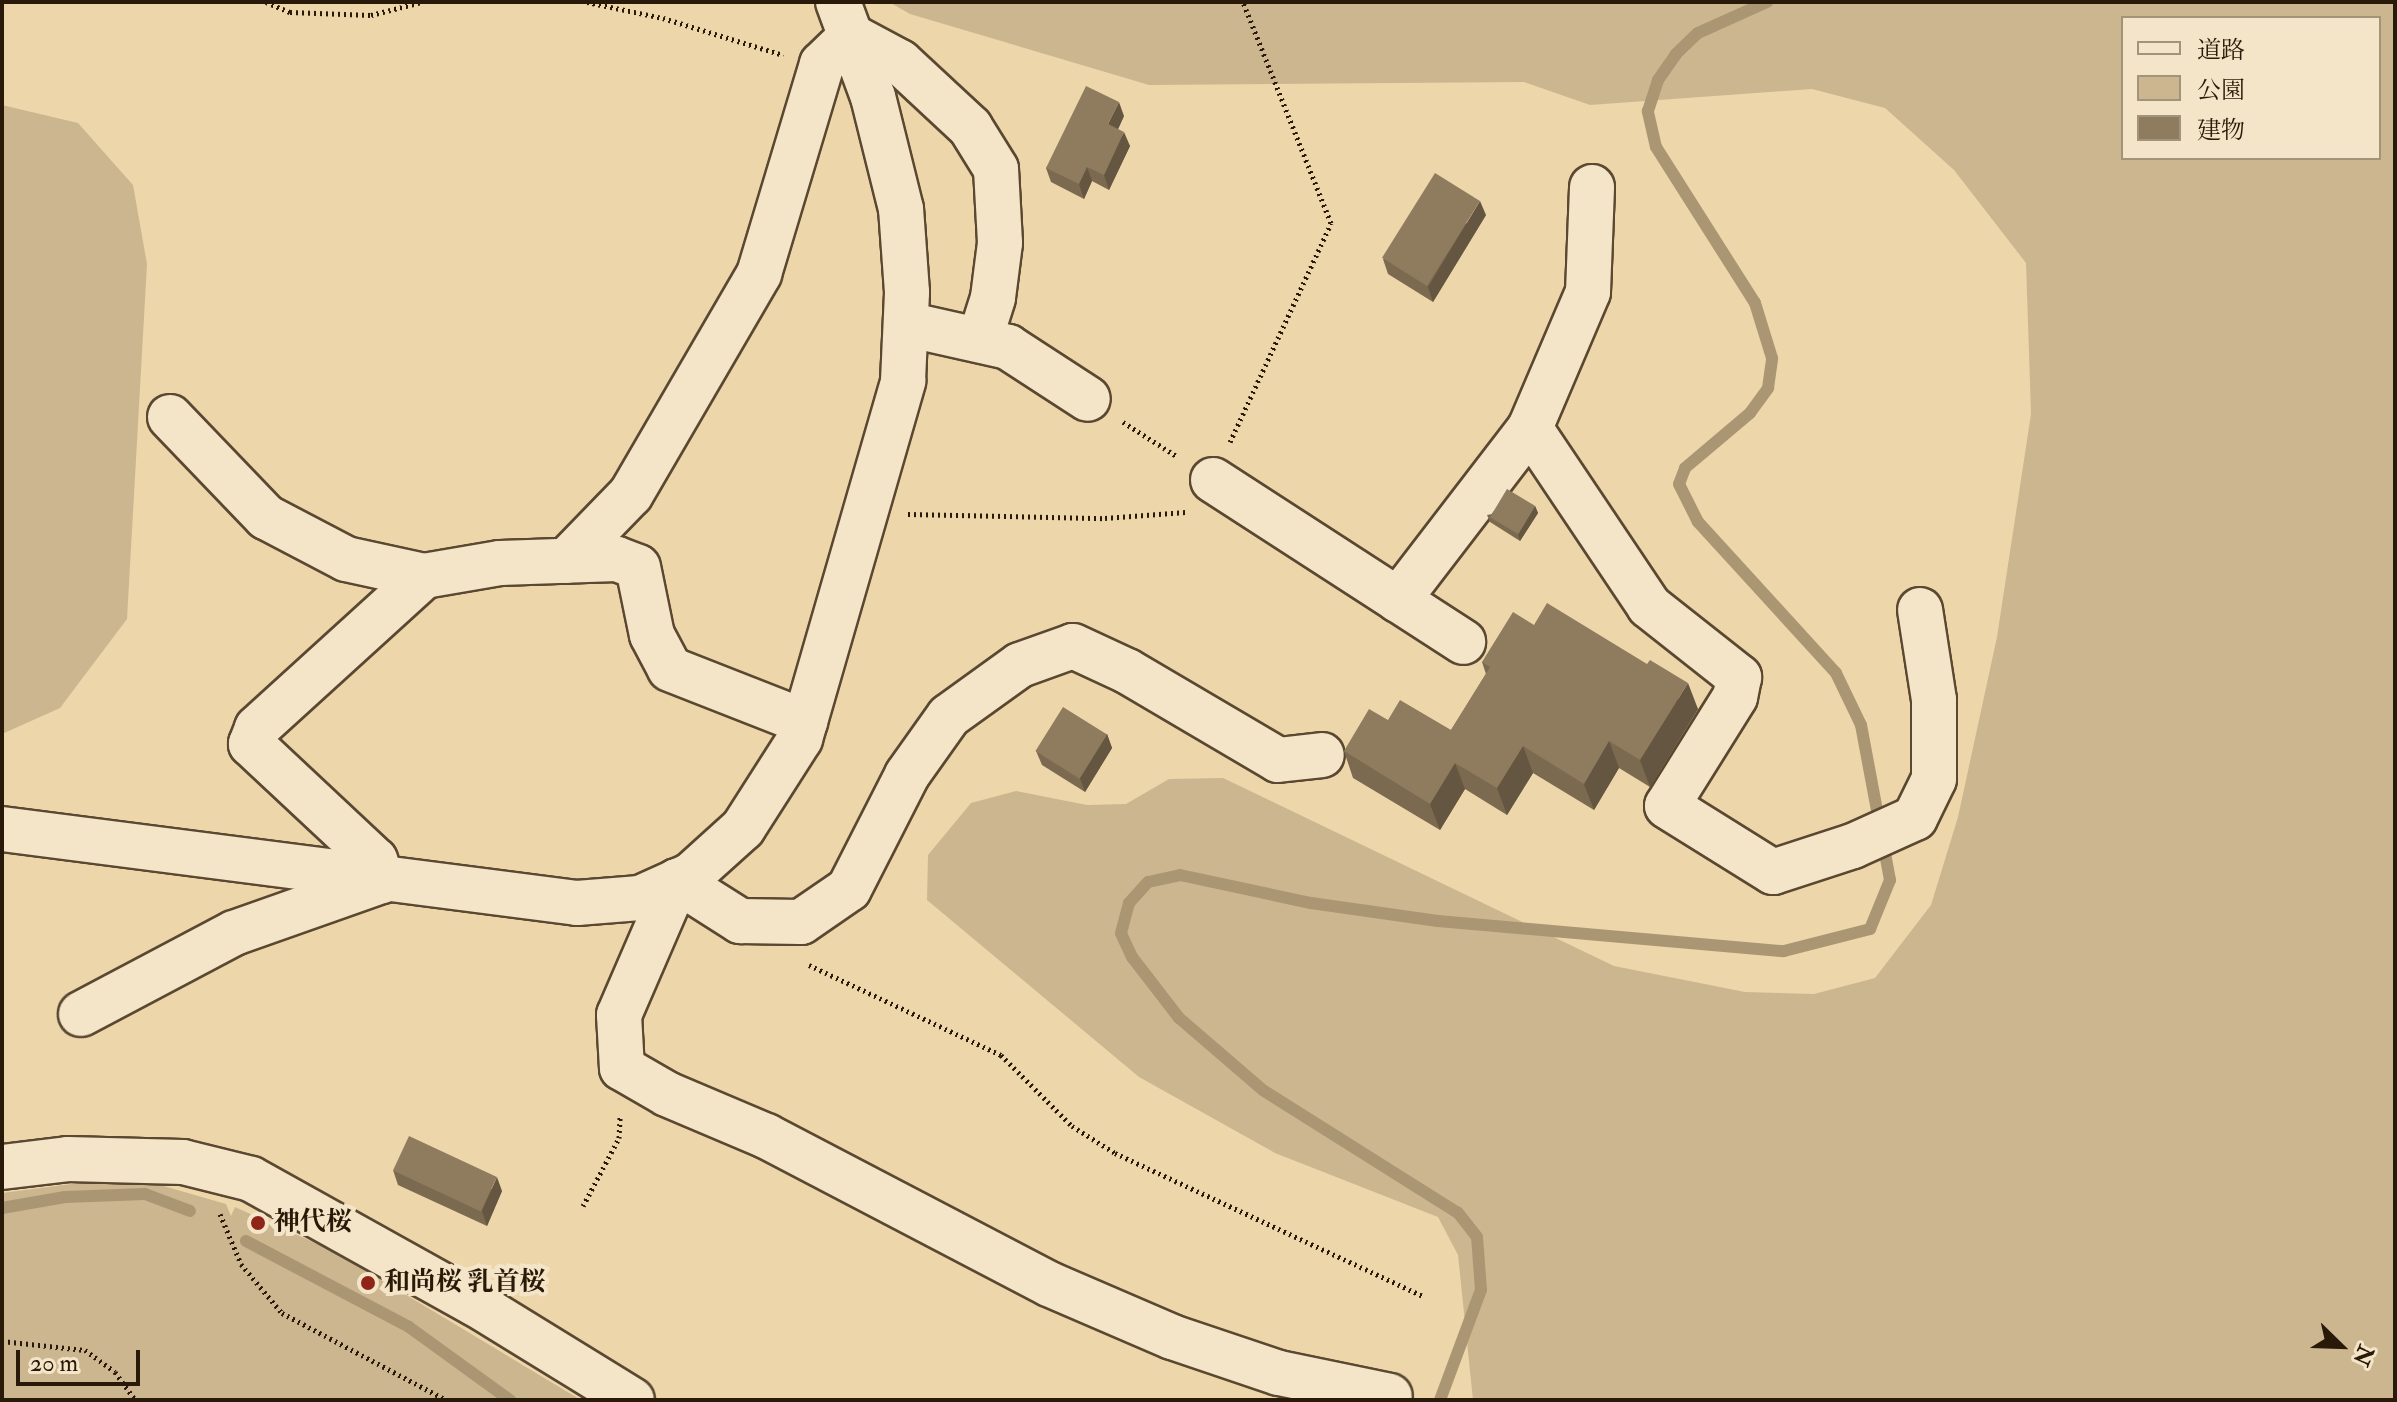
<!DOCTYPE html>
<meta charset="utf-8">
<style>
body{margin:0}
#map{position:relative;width:2397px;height:1402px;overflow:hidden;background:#eed6ab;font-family:"IM FELL Double Pica","Noto Serif JP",serif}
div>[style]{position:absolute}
.green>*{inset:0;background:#ccb68f}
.stream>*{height:12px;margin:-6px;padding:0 6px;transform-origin:6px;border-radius:6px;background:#ab9674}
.path>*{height:5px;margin-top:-2.5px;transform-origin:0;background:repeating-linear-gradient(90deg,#281908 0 2px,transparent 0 6px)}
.roads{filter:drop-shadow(2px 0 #5a4831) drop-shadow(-2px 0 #5a4831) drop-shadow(0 2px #5a4831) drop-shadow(0 -2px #5a4831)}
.minor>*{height:44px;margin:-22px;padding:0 22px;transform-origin:22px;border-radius:22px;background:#f4e4c8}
.wall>*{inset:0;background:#7b6a50}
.shaded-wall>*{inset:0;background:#645641}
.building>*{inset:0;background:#8f7b5d;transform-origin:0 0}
.dots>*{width:22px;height:22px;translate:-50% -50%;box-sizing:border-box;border:4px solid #f4e4c8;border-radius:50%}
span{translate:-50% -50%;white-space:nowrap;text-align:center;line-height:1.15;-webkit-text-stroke:8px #f4e4c8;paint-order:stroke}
.poi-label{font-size:26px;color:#281908;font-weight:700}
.left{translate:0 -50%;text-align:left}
.frame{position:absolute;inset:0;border:4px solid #281908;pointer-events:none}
.legend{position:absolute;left:2121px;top:16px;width:260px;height:144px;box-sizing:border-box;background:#f4e4c8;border:2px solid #a2937b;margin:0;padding:10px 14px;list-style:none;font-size:24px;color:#281908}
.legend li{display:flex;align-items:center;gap:16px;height:40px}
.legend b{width:40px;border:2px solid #a2937b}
.north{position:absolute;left:2301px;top:1306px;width:80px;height:80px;-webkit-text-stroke:6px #f4e4c8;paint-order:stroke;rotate:113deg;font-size:22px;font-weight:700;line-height:32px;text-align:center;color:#281908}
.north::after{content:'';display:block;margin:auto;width:28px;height:36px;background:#281908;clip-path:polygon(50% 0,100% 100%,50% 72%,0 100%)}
.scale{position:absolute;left:16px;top:1350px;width:124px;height:36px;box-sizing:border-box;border:4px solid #281908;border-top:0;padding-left:10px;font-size:24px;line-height:28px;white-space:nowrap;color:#281908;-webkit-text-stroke:6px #f4e4c8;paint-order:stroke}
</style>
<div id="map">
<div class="green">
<i style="clip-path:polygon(evenodd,889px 2px,2395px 2px,2395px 1400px,1473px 1400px,1458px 1255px,1438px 1217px,1275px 1153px,1139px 1077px,927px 900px,928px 855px,971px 803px,1016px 791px,1087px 805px,1126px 804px,1169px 779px,1223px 778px,1614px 966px,1745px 992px,1814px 994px,1875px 978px,1931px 905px,1958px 817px,1997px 637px,2031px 414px,2026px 263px,1954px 170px,1885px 108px,1812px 89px,1590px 105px,1524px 82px,1149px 85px,910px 14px,889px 2px,2123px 18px,2379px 18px,2379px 158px,2123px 158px,2123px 18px)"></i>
<i style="clip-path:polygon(2px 105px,78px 123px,133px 185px,147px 264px,127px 619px,60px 708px,2px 734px)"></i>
<i style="clip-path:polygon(79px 1183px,153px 1183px,226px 1204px,231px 1216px,235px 1207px,333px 1251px,581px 1400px,2px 1400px,2px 1193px)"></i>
</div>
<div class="stream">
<i style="left:2px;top:1208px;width:64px;rotate:-9.9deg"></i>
<i style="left:65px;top:1197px;width:80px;rotate:-2.1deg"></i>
<i style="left:145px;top:1194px;width:48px;rotate:20.7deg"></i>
<i style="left:246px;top:1241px;width:184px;rotate:27.8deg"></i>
<i style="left:409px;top:1327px;width:125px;rotate:35.9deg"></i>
<i style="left:1440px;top:1400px;width:117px;rotate:-69.6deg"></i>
<i style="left:1481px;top:1290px;width:53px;rotate:-94.3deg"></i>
<i style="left:1477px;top:1237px;width:31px;rotate:-128deg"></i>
<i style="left:1458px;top:1213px;width:229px;rotate:-147.8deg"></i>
<i style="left:1264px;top:1091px;width:112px;rotate:-139.3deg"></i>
<i style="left:1179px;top:1018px;width:77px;rotate:-127.6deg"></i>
<i style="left:1132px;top:957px;width:26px;rotate:-115deg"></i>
<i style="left:1121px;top:933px;width:31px;rotate:-75deg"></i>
<i style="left:1129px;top:903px;width:28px;rotate:-48deg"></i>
<i style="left:1148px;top:882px;width:33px;rotate:-12deg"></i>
<i style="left:1180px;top:875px;width:134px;rotate:12.1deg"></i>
<i style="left:1311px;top:903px;width:128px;rotate:8.1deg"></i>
<i style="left:1438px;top:921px;width:347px;rotate:5deg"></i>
<i style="left:1784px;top:951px;width:89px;rotate:-14.3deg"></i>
<i style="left:1870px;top:929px;width:53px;rotate:-67.8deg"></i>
<i style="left:1890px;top:880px;width:158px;rotate:-100.6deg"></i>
<i style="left:1861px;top:725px;width:58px;rotate:-115.7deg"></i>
<i style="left:1836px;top:673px;width:205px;rotate:-132.4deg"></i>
<i style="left:1698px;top:522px;width:42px;rotate:-116.6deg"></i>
<i style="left:1679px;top:484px;width:17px;rotate:-69deg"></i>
<i style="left:1685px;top:468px;width:85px;rotate:-40.2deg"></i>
<i style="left:1750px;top:413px;width:31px;rotate:-54deg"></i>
<i style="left:1768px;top:388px;width:30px;rotate:-82deg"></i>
<i style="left:1772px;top:358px;width:58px;rotate:-107.2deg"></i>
<i style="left:1755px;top:303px;width:185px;rotate:-122.4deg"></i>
<i style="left:1656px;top:147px;width:37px;rotate:-103deg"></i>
<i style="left:1648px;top:111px;width:33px;rotate:-72deg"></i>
<i style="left:1658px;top:80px;width:32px;rotate:-55deg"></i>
<i style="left:1676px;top:54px;width:30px;rotate:-44deg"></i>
<i style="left:1698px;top:33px;width:76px;rotate:-24.2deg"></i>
</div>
<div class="path">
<i style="left:266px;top:2px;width:26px;rotate:23deg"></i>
<i style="left:290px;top:12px;width:81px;rotate:2.1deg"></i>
<i style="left:371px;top:15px;width:53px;rotate:-14.3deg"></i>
<i style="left:587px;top:2px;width:78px;rotate:11.9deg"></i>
<i style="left:663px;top:18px;width:126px;rotate:17.1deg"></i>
<i style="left:1123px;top:422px;width:65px;rotate:32.5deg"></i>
<i style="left:1230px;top:442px;width:241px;rotate:-65.2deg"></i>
<i style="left:1331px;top:223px;width:238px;rotate:-111.7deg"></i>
<i style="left:908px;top:514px;width:197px;rotate:1.2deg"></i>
<i style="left:1105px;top:518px;width:81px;rotate:-4.2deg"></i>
<i style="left:809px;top:965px;width:212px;rotate:25.1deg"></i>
<i style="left:1001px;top:1055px;width:100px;rotate:45deg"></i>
<i style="left:1072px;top:1126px;width:51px;rotate:32.1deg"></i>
<i style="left:1115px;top:1153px;width:340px;rotate:24.9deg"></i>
<i style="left:583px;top:1206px;width:77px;rotate:-62.1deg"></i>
<i style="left:619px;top:1138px;width:21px;rotate:-87deg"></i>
<i style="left:220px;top:1214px;width:54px;rotate:67.2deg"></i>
<i style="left:241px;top:1264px;width:64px;rotate:50.1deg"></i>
<i style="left:282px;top:1313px;width:186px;rotate:27.9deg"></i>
<i style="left:2px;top:1341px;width:83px;rotate:6.2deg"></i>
<i style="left:85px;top:1350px;width:37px;rotate:36deg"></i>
<i style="left:115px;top:1372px;width:34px;rotate:54deg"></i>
</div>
<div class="roads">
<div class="minor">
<i style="left:906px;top:324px;width:105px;rotate:12.7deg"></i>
<i style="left:1008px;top:347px;width:95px;rotate:33deg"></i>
<i style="left:170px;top:417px;width:139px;rotate:46.2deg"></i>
<i style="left:266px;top:517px;width:90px;rotate:27.7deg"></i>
<i style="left:346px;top:559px;width:80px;rotate:12.3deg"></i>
<i style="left:424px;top:576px;width:77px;rotate:-9.7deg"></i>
<i style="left:500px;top:563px;width:117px;rotate:-2deg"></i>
<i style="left:617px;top:559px;width:22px;rotate:21deg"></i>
<i style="left:638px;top:567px;width:69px;rotate:78.4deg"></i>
<i style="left:652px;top:635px;width:38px;rotate:62deg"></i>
<i style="left:670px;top:669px;width:145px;rotate:21.4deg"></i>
<i style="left:1530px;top:428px;width:214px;rotate:56.2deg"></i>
<i style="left:1649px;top:606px;width:115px;rotate:38.3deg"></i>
<i style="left:1739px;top:677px;width:20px;rotate:101deg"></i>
<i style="left:1735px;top:697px;width:128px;rotate:122deg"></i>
<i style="left:1667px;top:806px;width:125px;rotate:31.9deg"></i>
<i style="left:1773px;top:872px;width:84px;rotate:-18deg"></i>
<i style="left:1853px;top:846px;width:68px;rotate:-24.3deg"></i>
<i style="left:1915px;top:818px;width:43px;rotate:-64deg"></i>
<i style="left:1934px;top:779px;width:79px;rotate:-90deg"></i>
<i style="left:1934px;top:700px;width:91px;rotate:-98.8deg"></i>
<i style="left:1213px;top:480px;width:298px;rotate:32.9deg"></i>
<i style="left:566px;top:561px;width:93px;rotate:-45.9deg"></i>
<i style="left:631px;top:494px;width:255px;rotate:-59.8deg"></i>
<i style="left:759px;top:274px;width:219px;rotate:-73.3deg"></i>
<i style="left:822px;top:64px;width:40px;rotate:-44deg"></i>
<i style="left:851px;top:36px;width:55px;rotate:28deg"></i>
<i style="left:900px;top:62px;width:96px;rotate:42.9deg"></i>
<i style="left:970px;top:127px;width:49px;rotate:58.2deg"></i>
<i style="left:996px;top:169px;width:74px;rotate:86.9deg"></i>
<i style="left:1000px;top:243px;width:55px;rotate:97.3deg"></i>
<i style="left:993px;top:298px;width:43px;rotate:107.6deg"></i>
<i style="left:1398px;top:600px;width:217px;rotate:-52.5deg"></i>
<i style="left:1530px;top:428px;width:148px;rotate:-66.9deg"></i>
<i style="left:1588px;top:292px;width:105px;rotate:-87.8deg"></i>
<i style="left:2px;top:829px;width:580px;rotate:7.33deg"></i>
<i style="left:577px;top:903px;width:63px;rotate:-4.5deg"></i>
<i style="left:640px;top:898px;width:56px;rotate:-24.3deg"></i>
<i style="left:691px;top:875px;width:70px;rotate:-42.1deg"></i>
<i style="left:743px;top:828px;width:106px;rotate:-57.4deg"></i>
<i style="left:800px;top:739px;width:373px;rotate:-73.9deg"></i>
<i style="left:903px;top:381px;width:89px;rotate:-87.4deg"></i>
<i style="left:907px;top:292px;width:83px;rotate:-94.1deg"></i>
<i style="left:901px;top:209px;width:115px;rotate:-104deg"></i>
<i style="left:873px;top:97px;width:101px;rotate:-110.2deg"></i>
<i style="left:677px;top:881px;width:146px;rotate:113.4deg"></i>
<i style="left:619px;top:1015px;width:53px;rotate:86.8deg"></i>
<i style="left:622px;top:1068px;width:52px;rotate:30deg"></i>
<i style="left:667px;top:1094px;width:108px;rotate:23deg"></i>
<i style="left:766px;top:1136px;width:319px;rotate:27.6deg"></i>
<i style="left:1049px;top:1284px;width:134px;rotate:23.3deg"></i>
<i style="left:1172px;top:1337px;width:113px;rotate:18.6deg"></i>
<i style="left:1279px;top:1373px;width:113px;rotate:11.7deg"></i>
<i style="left:677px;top:881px;width:75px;rotate:32.4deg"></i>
<i style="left:740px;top:921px;width:61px;rotate:0.9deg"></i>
<i style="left:801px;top:922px;width:58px;rotate:-34.5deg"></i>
<i style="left:849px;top:889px;width:128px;rotate:-63deg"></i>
<i style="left:907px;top:775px;width:72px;rotate:-54.6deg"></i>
<i style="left:949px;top:716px;width:87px;rotate:-35.7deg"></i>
<i style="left:1020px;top:665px;width:56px;rotate:-19.7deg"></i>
<i style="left:1073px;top:646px;width:60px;rotate:24.8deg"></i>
<i style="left:1127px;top:671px;width:175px;rotate:30.5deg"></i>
<i style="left:1278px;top:760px;width:44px;rotate:-6.5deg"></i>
<i style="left:81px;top:1014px;width:173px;rotate:-27.9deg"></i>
<i style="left:234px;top:933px;width:157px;rotate:-19.4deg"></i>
<i style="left:382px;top:881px;width:22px;rotate:-108deg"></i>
<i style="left:375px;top:860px;width:170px;rotate:-136.9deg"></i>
<i style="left:251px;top:744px;width:17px;rotate:-69deg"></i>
<i style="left:257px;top:728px;width:226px;rotate:-42.3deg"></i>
<i style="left:2px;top:1167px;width:66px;rotate:-6.9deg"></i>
<i style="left:68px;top:1159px;width:115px;rotate:1.5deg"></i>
<i style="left:183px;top:1162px;width:70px;rotate:14deg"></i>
<i style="left:251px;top:1179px;width:257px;rotate:29.1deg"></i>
<i style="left:476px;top:1304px;width:183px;rotate:31.6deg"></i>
</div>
</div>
<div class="wall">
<i style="clip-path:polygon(1124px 116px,1118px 129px,1130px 146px,1109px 190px,1092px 181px,1084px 199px,1051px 182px,1046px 168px)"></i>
<i style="clip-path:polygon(1486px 215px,1433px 302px,1388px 274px,1383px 259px)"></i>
<i style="clip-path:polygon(1535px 506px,1538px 513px,1520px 541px,1490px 522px,1487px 515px)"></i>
<i style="clip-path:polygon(1534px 625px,1698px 709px,1650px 787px,1619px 768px,1594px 810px,1533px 773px,1507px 815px,1465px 789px,1440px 830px,1353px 778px,1344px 751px,1388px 720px,1451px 730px,1486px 674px,1482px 662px)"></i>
<i style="clip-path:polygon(1107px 734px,1112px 748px,1085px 792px,1042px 765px,1036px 751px)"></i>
<i style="clip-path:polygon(393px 1170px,502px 1191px,487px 1226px,398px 1185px)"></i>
</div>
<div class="shaded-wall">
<i style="clip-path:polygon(1119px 102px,1124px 116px,1114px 138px,1108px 124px)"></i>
<i style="clip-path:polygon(1124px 132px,1130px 146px,1109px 190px,1104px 175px)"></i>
<i style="clip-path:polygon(1087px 167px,1092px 181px,1084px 199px,1079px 184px)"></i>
<i style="clip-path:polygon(1480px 201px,1486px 215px,1433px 302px,1428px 287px)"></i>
<i style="clip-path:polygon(1535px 506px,1538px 513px,1520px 541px,1518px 534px)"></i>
<i style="clip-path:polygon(1688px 683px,1698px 709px,1650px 787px,1640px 760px)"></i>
<i style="clip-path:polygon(1107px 734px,1112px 748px,1085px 792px,1080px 778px)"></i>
<i style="clip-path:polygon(1609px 741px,1619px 768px,1594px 810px,1584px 784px)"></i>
<i style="clip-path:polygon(1523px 746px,1533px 773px,1507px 815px,1497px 788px)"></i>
<i style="clip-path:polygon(1455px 763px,1465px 789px,1440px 830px,1430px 804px)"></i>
<i style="clip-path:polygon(497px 1177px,502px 1191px,487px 1226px,482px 1211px)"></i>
</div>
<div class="building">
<i style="clip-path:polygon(1086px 86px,1119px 102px,1108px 124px,1124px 132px,1104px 175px,1087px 167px,1079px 184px,1046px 168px)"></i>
<i style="left:1435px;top:173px;width:53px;height:100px;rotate:32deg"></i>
<i style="left:1507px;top:489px;width:33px;height:33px;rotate:31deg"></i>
<i style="clip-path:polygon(1547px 603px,1647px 664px,1650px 660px,1688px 683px,1640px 760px,1609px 741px,1584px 784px,1523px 746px,1497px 788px,1455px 763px,1430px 804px,1344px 751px,1369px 709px,1388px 720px,1400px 700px,1451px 730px,1490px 667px,1482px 662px,1513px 612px,1534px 625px)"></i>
<i style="left:1063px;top:707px;width:52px;height:52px;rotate:32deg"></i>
<i style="left:409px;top:1136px;width:97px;height:38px;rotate:25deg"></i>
</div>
<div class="dots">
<i style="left:258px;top:1223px;background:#8f2418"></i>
<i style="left:368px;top:1283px;background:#8f2418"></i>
</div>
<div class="poi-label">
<span class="left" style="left:274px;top:1223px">神代桜</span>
<span class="left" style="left:384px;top:1283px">和尚桜 乳首桜</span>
</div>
<div class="frame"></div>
<ul class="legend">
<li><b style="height:10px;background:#f4e4c8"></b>道路</li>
<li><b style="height:22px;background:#ccb68f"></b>公園</li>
<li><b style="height:22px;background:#8f7b5d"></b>建物</li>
</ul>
<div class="north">N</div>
<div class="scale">20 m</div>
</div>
